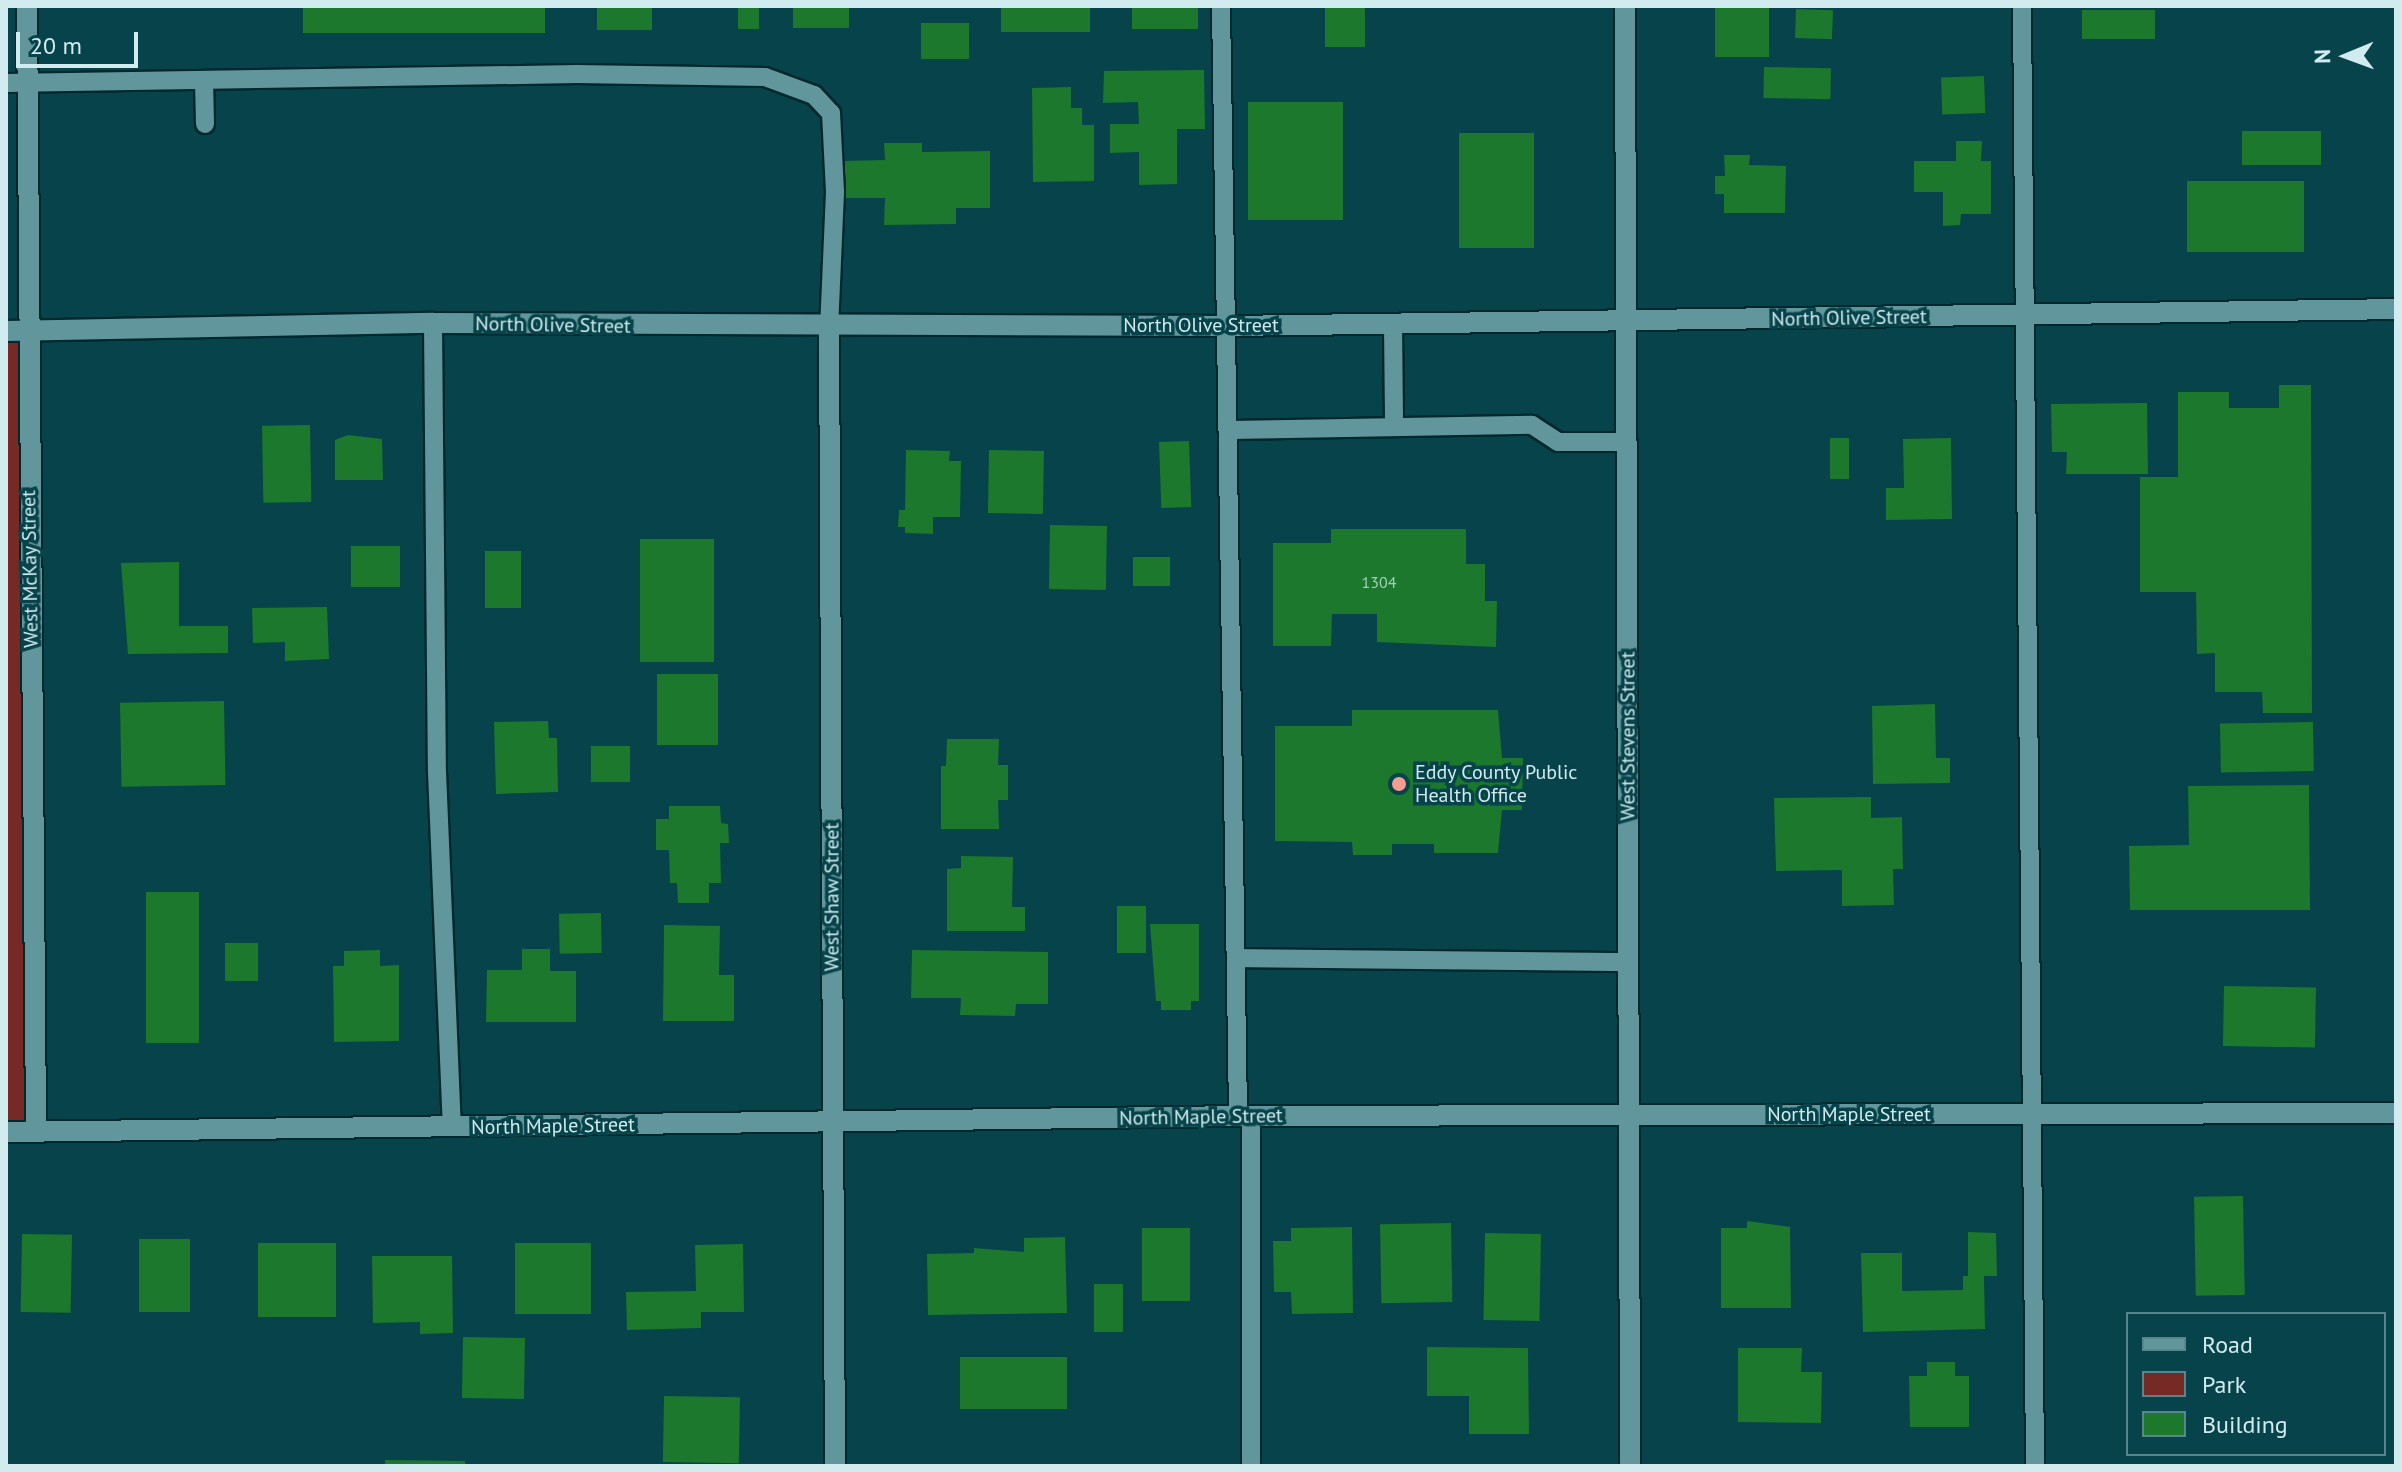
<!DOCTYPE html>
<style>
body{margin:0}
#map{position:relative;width:2402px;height:1472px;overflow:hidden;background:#07434a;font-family:"PT Sans",sans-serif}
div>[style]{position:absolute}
.green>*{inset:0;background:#752a26}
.building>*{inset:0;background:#1b782c;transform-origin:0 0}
.roads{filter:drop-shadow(2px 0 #00282d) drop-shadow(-2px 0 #00282d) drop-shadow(0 2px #00282d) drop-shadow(0 -2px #00282d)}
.lane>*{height:18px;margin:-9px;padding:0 9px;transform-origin:9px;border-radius:9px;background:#61969d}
.street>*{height:20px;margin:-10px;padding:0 10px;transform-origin:10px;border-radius:10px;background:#61969d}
.dots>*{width:22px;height:22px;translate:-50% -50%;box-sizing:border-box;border:4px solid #07434a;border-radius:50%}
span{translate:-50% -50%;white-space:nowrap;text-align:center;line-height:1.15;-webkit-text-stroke:7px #07434a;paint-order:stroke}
.number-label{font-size:16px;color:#a4cebe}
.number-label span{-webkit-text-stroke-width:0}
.street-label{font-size:20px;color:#d1ebef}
.poi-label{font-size:20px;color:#d1ebef}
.left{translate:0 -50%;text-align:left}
.frame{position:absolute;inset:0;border:8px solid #d1ebef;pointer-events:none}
.legend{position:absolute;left:2126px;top:1312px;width:260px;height:144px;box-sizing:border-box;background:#07434a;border:2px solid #58868c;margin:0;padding:10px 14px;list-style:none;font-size:24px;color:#d1ebef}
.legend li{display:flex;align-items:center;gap:16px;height:40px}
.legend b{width:40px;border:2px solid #58868c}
.north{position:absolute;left:2306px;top:16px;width:80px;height:80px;-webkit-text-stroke:6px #07434a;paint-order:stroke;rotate:269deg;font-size:22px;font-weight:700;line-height:32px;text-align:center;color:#d1ebef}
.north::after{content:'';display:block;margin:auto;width:28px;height:36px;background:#d1ebef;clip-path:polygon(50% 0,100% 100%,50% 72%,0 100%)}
.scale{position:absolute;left:16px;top:32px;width:122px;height:36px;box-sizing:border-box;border:4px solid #d1ebef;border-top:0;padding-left:10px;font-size:24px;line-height:28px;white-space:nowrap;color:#d1ebef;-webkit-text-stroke:6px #07434a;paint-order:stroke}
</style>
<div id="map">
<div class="green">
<i style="clip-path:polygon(27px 330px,36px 1132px,6px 1132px,6px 331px)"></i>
</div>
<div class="building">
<i style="left:303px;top:6px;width:242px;height:27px"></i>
<i style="left:597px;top:6px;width:55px;height:24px"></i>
<i style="left:738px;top:6px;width:21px;height:23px"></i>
<i style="left:793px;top:6px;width:56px;height:22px"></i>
<i style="left:1001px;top:6px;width:89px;height:26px"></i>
<i style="left:1132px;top:6px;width:66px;height:23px"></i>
<i style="left:1715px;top:6px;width:54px;height:51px"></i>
<i style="left:1365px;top:8px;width:39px;height:40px;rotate:90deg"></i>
<i style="left:1796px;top:9px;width:37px;height:29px;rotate:2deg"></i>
<i style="left:2082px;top:10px;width:73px;height:29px"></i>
<i style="left:921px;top:23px;width:48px;height:36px"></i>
<i style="left:1764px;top:67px;width:67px;height:31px;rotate:1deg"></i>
<i style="clip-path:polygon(1204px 70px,1205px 129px,1177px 129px,1177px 184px,1139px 185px,1139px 152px,1110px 153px,1110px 124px,1139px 124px,1138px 102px,1103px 103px,1104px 71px)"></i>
<i style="left:1984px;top:76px;width:37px;height:43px;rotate:88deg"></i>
<i style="clip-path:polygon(1071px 87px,1071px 108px,1082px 108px,1082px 125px,1094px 125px,1094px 181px,1033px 182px,1032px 88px)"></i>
<i style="left:1248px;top:102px;width:95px;height:118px"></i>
<i style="left:2321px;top:131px;width:34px;height:79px;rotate:90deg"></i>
<i style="left:1459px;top:133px;width:75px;height:115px"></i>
<i style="clip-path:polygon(1956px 141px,1982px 141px,1981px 161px,1991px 161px,1991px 214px,1961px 214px,1960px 225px,1943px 226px,1943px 192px,1914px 192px,1914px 161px,1956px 161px)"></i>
<i style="clip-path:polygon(884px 143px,922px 143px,922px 152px,990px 151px,990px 208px,956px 208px,956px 224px,884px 225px,885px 198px,845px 198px,844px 161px,885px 160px)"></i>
<i style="clip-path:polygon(1724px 155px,1750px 155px,1749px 165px,1786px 166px,1785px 213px,1724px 213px,1724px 194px,1715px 194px,1715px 176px,1725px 176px)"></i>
<i style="left:2187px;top:181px;width:117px;height:71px"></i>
<i style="clip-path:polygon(2279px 385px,2311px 385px,2312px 713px,2263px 713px,2262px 692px,2215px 692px,2215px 653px,2197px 654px,2196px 592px,2140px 592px,2140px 477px,2178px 477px,2178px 392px,2229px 392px,2229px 408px,2279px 408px)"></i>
<i style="clip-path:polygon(2147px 403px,2148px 474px,2066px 474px,2067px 452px,2052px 452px,2051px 404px)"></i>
<i style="left:310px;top:425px;width:77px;height:48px;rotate:89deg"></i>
<i style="clip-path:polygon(348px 435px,382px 439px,383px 480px,335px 480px,335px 440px)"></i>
<i style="left:1830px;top:438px;width:19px;height:41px"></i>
<i style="clip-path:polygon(1951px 438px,1952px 519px,1886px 520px,1886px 488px,1904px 488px,1903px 439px)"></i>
<i style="left:1189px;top:441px;width:66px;height:30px;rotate:88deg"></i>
<i style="clip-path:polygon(906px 450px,950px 451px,949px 461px,961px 461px,960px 517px,933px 517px,933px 534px,905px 533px,905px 527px,898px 527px,899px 510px,905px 510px)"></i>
<i style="left:989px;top:450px;width:55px;height:63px;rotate:1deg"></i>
<i style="left:1050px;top:525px;width:57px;height:64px;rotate:1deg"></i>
<i style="clip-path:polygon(1331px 529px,1466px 529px,1466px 564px,1485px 564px,1485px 601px,1497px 601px,1496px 647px,1377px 642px,1377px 614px,1332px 614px,1331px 646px,1273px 646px,1273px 543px,1331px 543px)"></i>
<i style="left:714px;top:539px;width:123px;height:74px;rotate:90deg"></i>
<i style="left:351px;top:546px;width:49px;height:41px"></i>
<i style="left:485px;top:551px;width:36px;height:57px"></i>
<i style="left:1133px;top:557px;width:37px;height:29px"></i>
<i style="clip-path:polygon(179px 562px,179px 626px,228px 626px,228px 653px,128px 654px,121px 563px)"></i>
<i style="clip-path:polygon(327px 607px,329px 659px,285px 661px,285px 642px,253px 643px,252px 608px)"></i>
<i style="left:657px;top:674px;width:61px;height:71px"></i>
<i style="left:224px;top:701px;width:84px;height:104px;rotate:89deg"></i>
<i style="clip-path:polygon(1935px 704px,1936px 758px,1950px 758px,1950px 783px,1873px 784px,1872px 706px)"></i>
<i style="clip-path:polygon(1352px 710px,1498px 710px,1502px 758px,1523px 758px,1522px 810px,1502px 810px,1498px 853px,1434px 853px,1434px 844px,1392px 844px,1392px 855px,1353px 855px,1352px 842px,1275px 841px,1275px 726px,1352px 726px)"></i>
<i style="clip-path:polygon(548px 721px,549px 738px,557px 738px,558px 792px,496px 794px,494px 722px)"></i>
<i style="left:2313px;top:722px;width:49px;height:93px;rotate:89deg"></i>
<i style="clip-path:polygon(947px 739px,999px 739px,998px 765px,1008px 765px,1008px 800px,998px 800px,999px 829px,941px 829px,941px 766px,946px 766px)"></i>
<i style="left:591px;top:746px;width:39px;height:36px"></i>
<i style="clip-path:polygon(2309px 785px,2310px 910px,2130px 910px,2129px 846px,2189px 845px,2188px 786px)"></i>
<i style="clip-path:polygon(1871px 797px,1871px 818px,1902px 817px,1903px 869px,1893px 869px,1894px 905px,1842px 906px,1842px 870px,1776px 871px,1774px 798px)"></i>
<i style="clip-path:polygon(669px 806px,720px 806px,721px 823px,728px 824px,729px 843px,720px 843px,721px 883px,709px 883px,709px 903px,678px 903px,677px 883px,670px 883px,669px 850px,656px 850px,656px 819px,669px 819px)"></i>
<i style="clip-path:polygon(961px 856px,1013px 857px,1012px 907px,1025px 907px,1025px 931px,947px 931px,947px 869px,961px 868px)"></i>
<i style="left:146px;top:892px;width:53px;height:151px"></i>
<i style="left:1117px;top:906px;width:29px;height:47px"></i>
<i style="left:601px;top:913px;width:40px;height:42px;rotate:89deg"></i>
<i style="clip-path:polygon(1150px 924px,1199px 924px,1199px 1001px,1191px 1001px,1191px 1010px,1161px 1010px,1161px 1001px,1156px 1001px)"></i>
<i style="clip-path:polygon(664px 925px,720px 926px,719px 975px,734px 975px,734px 1021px,663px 1021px)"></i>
<i style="left:225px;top:943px;width:33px;height:38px"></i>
<i style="clip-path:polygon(522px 949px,550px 949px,550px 971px,576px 971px,576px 1022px,486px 1022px,487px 970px,522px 970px)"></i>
<i style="clip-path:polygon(380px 950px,380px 966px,399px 965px,399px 1041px,334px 1042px,333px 966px,344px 966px,344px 951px)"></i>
<i style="clip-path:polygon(912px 950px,1048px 952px,1048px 1004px,1016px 1004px,1015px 1016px,960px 1015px,961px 998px,911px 998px)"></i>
<i style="left:2224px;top:986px;width:92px;height:60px;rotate:1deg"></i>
<i style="left:2243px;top:1196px;width:99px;height:49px;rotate:89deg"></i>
<i style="clip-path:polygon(1747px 1221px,1790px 1227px,1791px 1308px,1721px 1308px,1721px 1228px,1747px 1228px)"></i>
<i style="left:1451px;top:1223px;width:79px;height:71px;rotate:89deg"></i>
<i style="clip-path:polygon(1352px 1227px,1353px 1313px,1292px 1314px,1291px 1292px,1274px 1292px,1273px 1241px,1291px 1241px,1291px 1228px)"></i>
<i style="left:1142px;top:1228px;width:48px;height:73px"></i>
<i style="clip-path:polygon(1968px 1232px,1996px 1233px,1997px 1276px,1984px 1276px,1985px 1329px,1863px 1332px,1861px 1253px,1902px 1253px,1902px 1291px,1963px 1290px,1963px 1276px,1968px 1276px)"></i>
<i style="left:1485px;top:1233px;width:56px;height:87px;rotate:1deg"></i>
<i style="left:22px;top:1234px;width:50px;height:78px;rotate:1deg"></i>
<i style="clip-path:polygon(1065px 1237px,1067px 1313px,928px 1315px,927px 1254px,974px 1253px,974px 1248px,1024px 1252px,1024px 1238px)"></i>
<i style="left:139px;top:1239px;width:51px;height:73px"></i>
<i style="left:258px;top:1243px;width:78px;height:74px"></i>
<i style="left:515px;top:1243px;width:76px;height:71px"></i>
<i style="clip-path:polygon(743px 1244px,744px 1312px,701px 1312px,701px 1328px,627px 1330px,626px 1292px,696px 1291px,695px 1245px)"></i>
<i style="clip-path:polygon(372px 1256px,452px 1256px,453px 1333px,420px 1334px,420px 1322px,373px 1323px)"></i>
<i style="left:1094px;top:1284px;width:29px;height:48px"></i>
<i style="left:463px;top:1337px;width:62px;height:61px;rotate:1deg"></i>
<i style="clip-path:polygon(1427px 1347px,1528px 1348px,1529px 1434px,1469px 1434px,1469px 1396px,1427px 1396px)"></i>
<i style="clip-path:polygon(1738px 1348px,1802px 1348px,1801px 1372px,1822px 1372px,1821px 1423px,1738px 1422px)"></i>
<i style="left:1067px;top:1357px;width:52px;height:107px;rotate:90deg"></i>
<i style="clip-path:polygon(1927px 1362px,1955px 1362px,1955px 1376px,1969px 1376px,1969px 1427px,1910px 1427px,1909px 1376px,1927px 1376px)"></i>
<i style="left:664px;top:1396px;width:76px;height:66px;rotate:1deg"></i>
<i style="clip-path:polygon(385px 1460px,465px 1461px,465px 1466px,385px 1466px)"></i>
</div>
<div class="roads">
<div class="lane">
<i style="left:1221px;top:6px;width:1111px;rotate:89.12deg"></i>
<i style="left:2022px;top:6px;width:1460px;rotate:89.49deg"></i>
<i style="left:204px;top:80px;width:44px;rotate:88.7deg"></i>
<i style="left:6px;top:83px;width:571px;rotate:-0.9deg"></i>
<i style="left:577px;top:74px;width:188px;rotate:0.9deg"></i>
<i style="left:765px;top:77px;width:52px;rotate:20.2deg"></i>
<i style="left:814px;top:95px;width:25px;rotate:47deg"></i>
<i style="left:831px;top:113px;width:79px;rotate:87.1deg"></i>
<i style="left:835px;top:192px;width:135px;rotate:92.5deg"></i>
<i style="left:433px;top:323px;width:449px;rotate:89.5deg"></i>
<i style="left:437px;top:772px;width:355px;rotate:87.6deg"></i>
<i style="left:1393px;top:324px;width:103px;rotate:89.4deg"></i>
<i style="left:1231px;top:430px;width:301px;rotate:-1deg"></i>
<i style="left:1532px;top:425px;width:31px;rotate:33deg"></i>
<i style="left:1558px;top:442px;width:69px"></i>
<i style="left:1236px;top:958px;width:392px;rotate:0.6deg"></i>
<i style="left:1251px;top:1466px;width:350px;rotate:-90deg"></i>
</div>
<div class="street">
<i style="left:27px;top:6px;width:1126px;rotate:89.54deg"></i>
<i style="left:1625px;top:6px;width:1460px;rotate:89.8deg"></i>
<i style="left:829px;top:327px;width:1139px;rotate:89.7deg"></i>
<i style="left:6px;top:331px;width:427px;rotate:-1.1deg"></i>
<i style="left:433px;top:323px;width:796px;rotate:0.22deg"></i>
<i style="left:1229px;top:326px;width:1167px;rotate:-0.83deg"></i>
<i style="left:6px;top:1132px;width:1245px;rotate:-0.74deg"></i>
<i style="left:1251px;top:1116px;width:1145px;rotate:-0.15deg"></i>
</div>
</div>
<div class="dots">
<i style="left:1399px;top:784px;background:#f59c93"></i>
</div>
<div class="number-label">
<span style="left:1379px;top:582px">1304</span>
</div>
<div class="street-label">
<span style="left:1849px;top:318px;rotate:-1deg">North Olive Street</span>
<span style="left:553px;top:325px;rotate:1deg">North Olive Street</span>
<span style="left:1201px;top:325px">North Olive Street</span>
<span style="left:30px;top:569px;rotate:-91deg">West McKay Street</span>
<span style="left:1628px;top:736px;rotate:-90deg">West Stevens Street</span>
<span style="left:832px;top:897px;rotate:-90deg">West Shaw Street</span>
<span style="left:1849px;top:1114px">North Maple Street</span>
<span style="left:1201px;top:1117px;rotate:-1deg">North Maple Street</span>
<span style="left:553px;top:1126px;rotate:-1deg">North Maple Street</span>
</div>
<div class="poi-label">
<span class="left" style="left:1415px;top:784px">Eddy County Public<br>Health Office</span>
</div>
<div class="frame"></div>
<ul class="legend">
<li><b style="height:10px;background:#61969d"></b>Road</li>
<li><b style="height:22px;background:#752a26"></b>Park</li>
<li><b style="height:22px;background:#1b782c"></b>Building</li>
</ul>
<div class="north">N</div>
<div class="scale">20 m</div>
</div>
